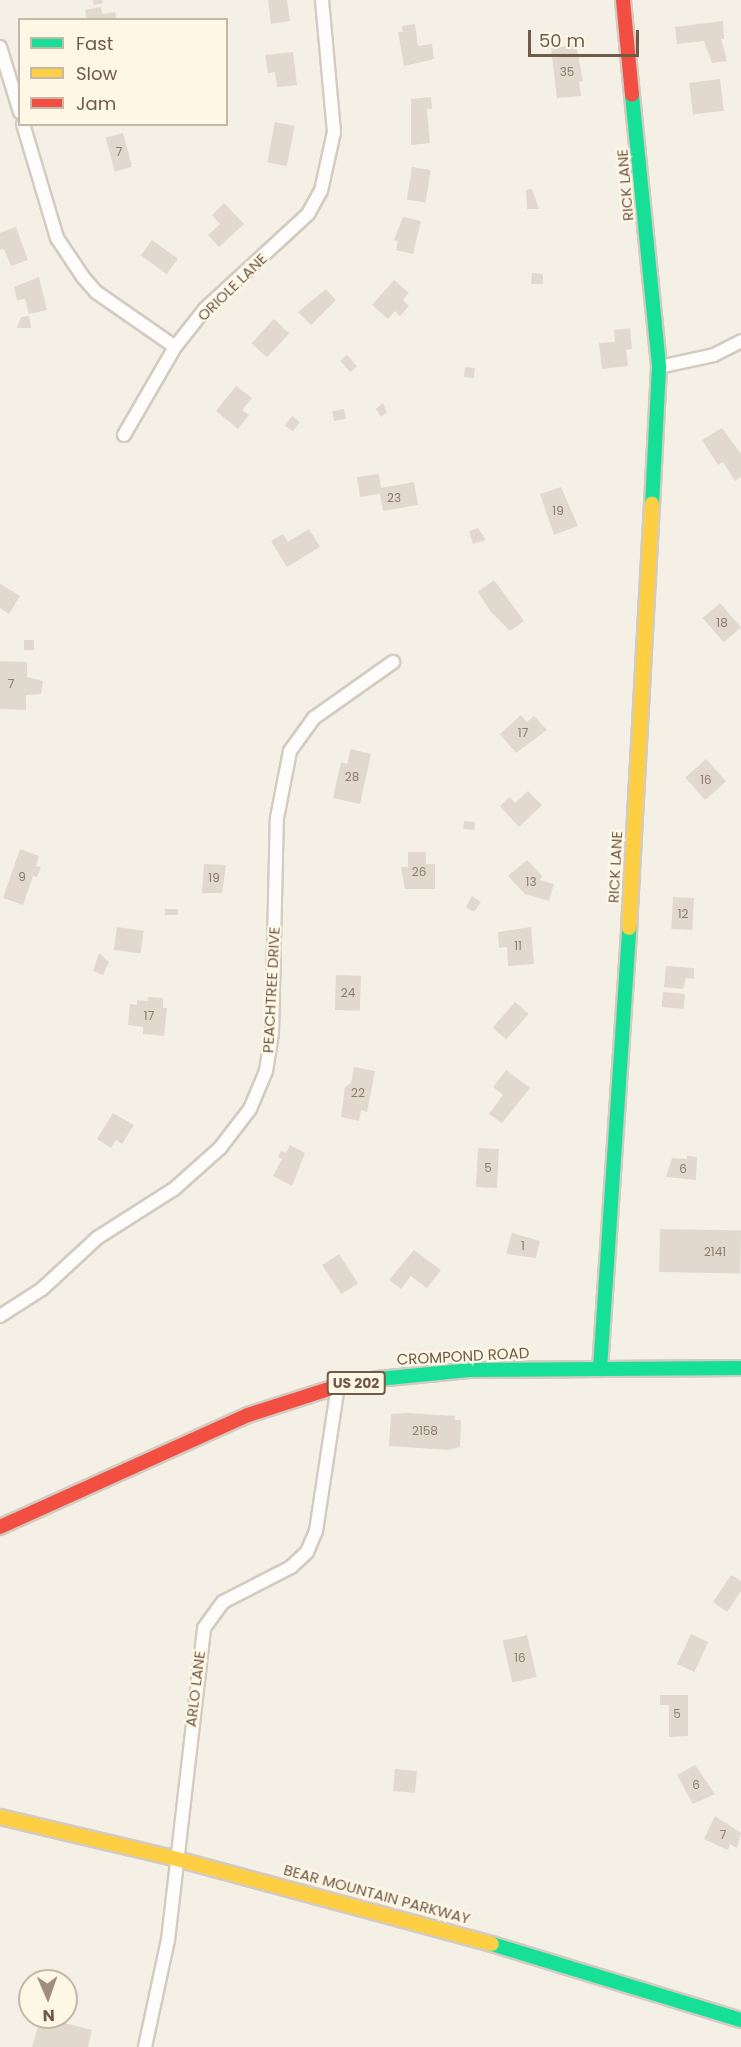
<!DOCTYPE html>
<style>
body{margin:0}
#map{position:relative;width:741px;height:2047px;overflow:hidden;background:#f5f0e6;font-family:Poppins,sans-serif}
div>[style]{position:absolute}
.building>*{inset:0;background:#e1d8ce;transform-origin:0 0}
.roads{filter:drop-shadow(2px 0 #d3cbc1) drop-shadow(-2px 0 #d3cbc1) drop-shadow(0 2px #d3cbc1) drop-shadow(0 -2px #d3cbc1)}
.street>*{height:12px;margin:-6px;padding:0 6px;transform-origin:6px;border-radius:6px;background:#fefdfb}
.fast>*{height:14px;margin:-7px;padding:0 7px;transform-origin:7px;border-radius:7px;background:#16e098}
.slow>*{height:14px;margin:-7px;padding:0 7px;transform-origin:7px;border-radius:7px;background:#ffcf43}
.jam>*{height:14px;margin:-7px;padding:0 7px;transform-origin:7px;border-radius:7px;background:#f24e42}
span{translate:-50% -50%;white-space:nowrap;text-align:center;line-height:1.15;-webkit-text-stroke:4.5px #fef7e5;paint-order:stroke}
.number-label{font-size:12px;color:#8e7c6c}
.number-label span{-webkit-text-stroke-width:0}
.shield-label span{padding:2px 4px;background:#fef7e5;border:2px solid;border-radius:4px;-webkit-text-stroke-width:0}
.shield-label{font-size:14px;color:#705a48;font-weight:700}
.street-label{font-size:15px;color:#705a48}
.legend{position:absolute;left:18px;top:18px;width:210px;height:108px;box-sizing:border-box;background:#fef7e5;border:2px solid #c5b8a6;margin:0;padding:8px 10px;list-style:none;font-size:18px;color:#705a48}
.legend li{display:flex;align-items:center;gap:12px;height:30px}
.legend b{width:30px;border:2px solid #c5b8a6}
.north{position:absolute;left:18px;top:1969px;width:60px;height:60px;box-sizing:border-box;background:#fef7e5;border:2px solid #c5b8a6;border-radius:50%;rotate:178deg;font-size:16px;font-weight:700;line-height:24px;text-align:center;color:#705a48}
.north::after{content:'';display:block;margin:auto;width:21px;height:27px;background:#9f8e7f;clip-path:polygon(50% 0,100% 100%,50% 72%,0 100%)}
.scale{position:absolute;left:528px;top:30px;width:111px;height:27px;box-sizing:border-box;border:3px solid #705a48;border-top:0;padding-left:8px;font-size:18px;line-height:21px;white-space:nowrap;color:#705a48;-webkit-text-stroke:4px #fef7e5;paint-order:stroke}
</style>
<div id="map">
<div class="building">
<i style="clip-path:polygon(93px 0,102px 0,103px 3px,94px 5px)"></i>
<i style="clip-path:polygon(268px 0,287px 0,290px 21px,271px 24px)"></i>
<i style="clip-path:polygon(101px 7px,102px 14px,115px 12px,117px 20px,87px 20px,85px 10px)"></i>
<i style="clip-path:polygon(723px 21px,724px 39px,721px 39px,727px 61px,712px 63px,704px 41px,677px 44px,675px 27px)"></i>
<i style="clip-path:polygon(415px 24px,418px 46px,432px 44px,434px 59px,404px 66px,398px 32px,403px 32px,402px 26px)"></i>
<i style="clip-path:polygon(576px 45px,583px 81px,579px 82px,581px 96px,557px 98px,551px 48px)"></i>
<i style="clip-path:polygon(293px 52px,297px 85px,277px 87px,275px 72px,268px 73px,265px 55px)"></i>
<i style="left:720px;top:79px;width:32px;height:31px;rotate:83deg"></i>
<i style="clip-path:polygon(431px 97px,432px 109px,427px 109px,430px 143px,411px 145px,411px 99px)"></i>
<i style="left:275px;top:122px;width:20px;height:41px;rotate:11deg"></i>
<i style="left:123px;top:133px;width:35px;height:18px;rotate:75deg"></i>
<i style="left:412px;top:167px;width:19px;height:33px;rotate:9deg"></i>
<i style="clip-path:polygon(532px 189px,539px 209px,527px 209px,526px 190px)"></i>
<i style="clip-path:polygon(224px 203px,244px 224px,219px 247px,208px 235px,220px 224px,212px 215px)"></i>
<i style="clip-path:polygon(403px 217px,421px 221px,413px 254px,396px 250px,398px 241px,394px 240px)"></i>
<i style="clip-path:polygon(16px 227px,28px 260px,11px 266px,4px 249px,0 250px,0 233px)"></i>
<i style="left:152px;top:240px;width:32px;height:19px;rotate:36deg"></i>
<i style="clip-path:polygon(532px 273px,543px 274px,543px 284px,531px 284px)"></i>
<i style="clip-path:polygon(39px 277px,47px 310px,29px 314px,25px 299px,17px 300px,14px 287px)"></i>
<i style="clip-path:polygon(394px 280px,409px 293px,403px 300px,409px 306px,400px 316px,395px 311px,388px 319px,372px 305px)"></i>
<i style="clip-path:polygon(326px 289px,336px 300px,311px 325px,298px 312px)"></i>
<i style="clip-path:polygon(29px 316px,31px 328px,17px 328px,21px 317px)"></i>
<i style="left:274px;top:319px;width:21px;height:33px;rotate:43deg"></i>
<i style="clip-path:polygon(630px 328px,632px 349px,626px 350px,628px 366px,602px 369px,599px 343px,615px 342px,614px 330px)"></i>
<i style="left:347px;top:355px;width:15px;height:9px;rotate:48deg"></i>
<i style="left:465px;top:367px;width:10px;height:10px;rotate:6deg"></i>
<i style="clip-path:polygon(236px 386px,252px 398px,242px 410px,249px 415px,238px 429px,216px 411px)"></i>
<i style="clip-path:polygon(383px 403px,387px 412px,381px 417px,376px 409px)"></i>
<i style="left:344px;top:409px;width:10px;height:12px;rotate:79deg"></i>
<i style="left:292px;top:416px;width:10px;height:12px;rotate:37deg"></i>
<i style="clip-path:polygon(722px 428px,741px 454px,741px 477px,735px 481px,723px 462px,718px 465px,702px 440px)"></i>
<i style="clip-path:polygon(379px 474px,381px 488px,414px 482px,418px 505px,383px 511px,380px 494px,360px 497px,357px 477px)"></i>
<i style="clip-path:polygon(561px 487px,578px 526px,554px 535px,540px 494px)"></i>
<i style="clip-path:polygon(478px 528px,486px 540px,473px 544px,469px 531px)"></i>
<i style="clip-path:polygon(309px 529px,320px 547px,287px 567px,271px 541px,283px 534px,288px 542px)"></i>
<i style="clip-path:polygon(494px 580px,524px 621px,510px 631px,491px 612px,478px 592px)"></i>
<i style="clip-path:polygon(0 584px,20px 596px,9px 614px,0 608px)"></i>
<i style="left:720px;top:603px;width:32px;height:23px;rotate:49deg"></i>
<i style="left:24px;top:640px;width:10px;height:10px"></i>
<i style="clip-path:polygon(0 661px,27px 662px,27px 677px,43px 681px,41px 694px,26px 695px,26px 710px,0 709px)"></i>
<i style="clip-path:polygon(521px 715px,527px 722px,534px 716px,547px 730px,516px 753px,500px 734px)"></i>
<i style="clip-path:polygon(351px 749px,371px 754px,360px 804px,333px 798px,341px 762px,347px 764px)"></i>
<i style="left:706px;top:759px;width:30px;height:28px;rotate:48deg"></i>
<i style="clip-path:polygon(528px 791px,542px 805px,519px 827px,500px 806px,510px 797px,515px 803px)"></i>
<i style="left:464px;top:821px;width:11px;height:8px;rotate:5deg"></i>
<i style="clip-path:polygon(20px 849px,39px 856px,36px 866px,41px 867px,37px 877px,33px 876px,23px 905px,3px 898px)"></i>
<i style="clip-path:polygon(408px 852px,426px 852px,426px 864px,435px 864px,435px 889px,405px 889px,401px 867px,408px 867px)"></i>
<i style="clip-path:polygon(527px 860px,542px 876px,540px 880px,554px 884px,549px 901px,525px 894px,508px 876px)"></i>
<i style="clip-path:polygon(204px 864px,226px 865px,222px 893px,202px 893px)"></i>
<i style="clip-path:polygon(472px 896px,481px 902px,474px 912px,466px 907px)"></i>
<i style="left:673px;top:897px;width:21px;height:32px;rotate:3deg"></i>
<i style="left:165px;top:909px;width:13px;height:6px"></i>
<i style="left:117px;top:927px;width:27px;height:23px;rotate:8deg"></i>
<i style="clip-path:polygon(531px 927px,534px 964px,508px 966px,507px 947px,499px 948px,498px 932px)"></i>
<i style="clip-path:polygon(99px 953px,109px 962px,103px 975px,93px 971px)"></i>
<i style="clip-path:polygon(666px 966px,694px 968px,694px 979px,686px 978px,683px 989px,664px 987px)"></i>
<i style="left:336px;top:975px;width:25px;height:35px;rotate:2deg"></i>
<i style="left:663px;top:992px;width:22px;height:15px;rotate:5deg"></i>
<i style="clip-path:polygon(148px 997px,163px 998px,163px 1008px,167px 1008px,164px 1036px,143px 1034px,143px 1027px,128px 1025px,130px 1004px,137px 1005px,137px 1000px,148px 1001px)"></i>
<i style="left:515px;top:1002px;width:18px;height:34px;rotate:41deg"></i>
<i style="clip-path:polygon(354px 1067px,375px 1071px,367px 1112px,361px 1110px,359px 1121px,341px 1117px,345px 1087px,351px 1083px)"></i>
<i style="clip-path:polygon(506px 1070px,530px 1088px,502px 1123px,489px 1114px,503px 1095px,493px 1087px)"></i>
<i style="clip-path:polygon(113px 1113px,134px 1125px,122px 1144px,116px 1140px,111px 1148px,97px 1139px)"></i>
<i style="clip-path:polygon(290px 1145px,305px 1153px,292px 1186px,273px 1176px,282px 1159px,278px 1157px,281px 1151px,286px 1153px)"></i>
<i style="left:478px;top:1148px;width:21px;height:39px;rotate:3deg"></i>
<i style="clip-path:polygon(687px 1156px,697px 1157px,696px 1180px,666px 1177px,672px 1158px,687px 1159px)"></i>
<i style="left:660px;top:1229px;width:81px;height:43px;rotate:1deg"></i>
<i style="clip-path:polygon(512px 1233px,540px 1241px,536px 1258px,506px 1254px)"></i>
<i style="clip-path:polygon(414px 1250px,441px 1270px,427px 1288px,411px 1276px,401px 1289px,389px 1280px)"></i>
<i style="left:339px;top:1254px;width:35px;height:20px;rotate:57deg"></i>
<i style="clip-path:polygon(408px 1413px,455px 1416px,455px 1420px,461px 1420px,460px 1447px,448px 1450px,389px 1446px,391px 1414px)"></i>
<i style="clip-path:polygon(731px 1575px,741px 1581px,741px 1591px,727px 1612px,713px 1602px)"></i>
<i style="left:691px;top:1634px;width:19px;height:33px;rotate:25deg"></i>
<i style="left:527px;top:1635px;width:43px;height:25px;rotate:77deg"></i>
<i style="clip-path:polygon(660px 1695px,688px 1695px,688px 1736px,669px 1737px,669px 1705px,660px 1705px)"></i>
<i style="clip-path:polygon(695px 1765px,715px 1794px,693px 1804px,677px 1775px)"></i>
<i style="left:395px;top:1769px;width:22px;height:22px;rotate:5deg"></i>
<i style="clip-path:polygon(715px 1816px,741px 1833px,737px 1848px,730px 1844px,728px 1850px,704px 1839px)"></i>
<i style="clip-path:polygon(41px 2017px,92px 2030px,88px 2047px,32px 2047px)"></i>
</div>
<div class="roads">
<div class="street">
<i style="left:0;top:47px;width:68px;rotate:72.9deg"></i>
<i style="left:23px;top:124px;width:119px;rotate:73.4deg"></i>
<i style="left:57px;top:238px;width:47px;rotate:56.3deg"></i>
<i style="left:83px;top:277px;width:20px;rotate:49deg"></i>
<i style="left:96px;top:292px;width:96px;rotate:34.8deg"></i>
<i style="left:659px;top:367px;width:56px;rotate:-12.3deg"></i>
<i style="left:714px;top:355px;width:30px;rotate:-27deg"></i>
<i style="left:124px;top:435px;width:102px;rotate:-59.9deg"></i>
<i style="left:175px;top:347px;width:48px;rotate:-51.7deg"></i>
<i style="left:205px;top:309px;width:140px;rotate:-42.7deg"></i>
<i style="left:308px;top:214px;width:26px;rotate:-61deg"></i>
<i style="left:321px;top:191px;width:60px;rotate:-77.6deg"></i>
<i style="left:334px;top:132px;width:133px;rotate:-95.2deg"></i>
<i style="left:0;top:1316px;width:50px;rotate:-32.7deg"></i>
<i style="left:42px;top:1289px;width:75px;rotate:-42.8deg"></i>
<i style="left:97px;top:1238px;width:91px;rotate:-32.5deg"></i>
<i style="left:174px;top:1189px;width:62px;rotate:-41.7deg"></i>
<i style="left:220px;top:1148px;width:49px;rotate:-52.4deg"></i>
<i style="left:250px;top:1109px;width:41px;rotate:-67.2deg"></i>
<i style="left:266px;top:1071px;width:39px;rotate:-81deg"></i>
<i style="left:272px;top:1032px;width:214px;rotate:-88.7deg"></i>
<i style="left:277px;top:818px;width:68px;rotate:-79deg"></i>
<i style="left:290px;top:751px;width:41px;rotate:-54deg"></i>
<i style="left:314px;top:718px;width:97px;rotate:-35.3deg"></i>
<i style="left:145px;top:2047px;width:109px;rotate:-77.9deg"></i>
<i style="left:168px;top:1940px;width:314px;rotate:-83.4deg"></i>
<i style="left:204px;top:1628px;width:32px;rotate:-54deg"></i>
<i style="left:223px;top:1602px;width:76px;rotate:-27.2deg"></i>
<i style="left:291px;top:1567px;width:22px;rotate:-43deg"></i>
<i style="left:307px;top:1552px;width:23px;rotate:-67deg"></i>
<i style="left:316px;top:1531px;width:147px;rotate:-81.4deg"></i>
</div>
<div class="fast">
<i style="left:632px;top:95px;width:273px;rotate:84.3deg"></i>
<i style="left:659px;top:367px;width:137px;rotate:92.9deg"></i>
<i style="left:600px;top:1369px;width:442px;rotate:-86.2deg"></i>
<i style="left:378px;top:1379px;width:91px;rotate:-5.6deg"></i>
<i style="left:469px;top:1370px;width:272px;rotate:-0.4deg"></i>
<i style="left:492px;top:1944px;width:260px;rotate:17deg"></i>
</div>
<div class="slow">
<i style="left:629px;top:928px;width:425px;rotate:-86.9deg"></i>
<i style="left:0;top:1817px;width:182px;rotate:13.3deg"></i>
<i style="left:177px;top:1859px;width:326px;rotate:15.1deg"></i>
</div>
<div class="jam">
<i style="left:623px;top:0;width:95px;rotate:84.6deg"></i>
<i style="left:0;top:1527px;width:272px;rotate:-24.3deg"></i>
<i style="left:248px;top:1415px;width:95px;rotate:-17.9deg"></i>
<i style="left:338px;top:1386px;width:41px;rotate:-9.9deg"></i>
</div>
</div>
<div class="number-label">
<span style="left:567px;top:72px">35</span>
<span style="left:119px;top:152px">7</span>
<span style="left:394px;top:498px">23</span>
<span style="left:558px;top:511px">19</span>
<span style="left:722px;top:623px">18</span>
<span style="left:11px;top:684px">7</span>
<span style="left:523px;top:733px">17</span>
<span style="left:352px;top:777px">28</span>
<span style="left:706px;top:780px">16</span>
<span style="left:419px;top:872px">26</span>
<span style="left:22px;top:877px">9</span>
<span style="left:214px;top:878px">19</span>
<span style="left:531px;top:882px">13</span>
<span style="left:683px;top:914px">12</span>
<span style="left:518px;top:946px">11</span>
<span style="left:348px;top:993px">24</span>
<span style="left:149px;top:1016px">17</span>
<span style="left:358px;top:1093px">22</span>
<span style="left:488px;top:1168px">5</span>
<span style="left:683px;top:1169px">6</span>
<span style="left:523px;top:1246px">1</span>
<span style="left:715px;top:1252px">2141</span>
<span style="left:425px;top:1431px">2158</span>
<span style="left:520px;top:1658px">16</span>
<span style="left:677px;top:1714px">5</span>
<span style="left:696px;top:1785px">6</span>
<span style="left:723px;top:1835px">7</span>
</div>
<div class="shield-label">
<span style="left:356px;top:1383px">US 202</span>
</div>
<div class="street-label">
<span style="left:625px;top:185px;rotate:-95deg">RICK LANE</span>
<span style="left:232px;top:287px;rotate:-44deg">ORIOLE LANE</span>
<span style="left:615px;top:867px;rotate:-87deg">RICK LANE</span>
<span style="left:271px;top:990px;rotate:-87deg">PEACHTREE DRIVE</span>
<span style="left:463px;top:1356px;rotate:-3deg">CROMPOND ROAD</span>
<span style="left:195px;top:1689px;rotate:-83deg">ARLO LANE</span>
<span style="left:377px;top:1894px;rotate:15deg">BEAR MOUNTAIN PARKWAY</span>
</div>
<ul class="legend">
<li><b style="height:8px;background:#16e098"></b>Fast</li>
<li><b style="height:8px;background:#ffcf43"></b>Slow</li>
<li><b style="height:8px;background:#f24e42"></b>Jam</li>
</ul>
<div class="north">N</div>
<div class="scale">50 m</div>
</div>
